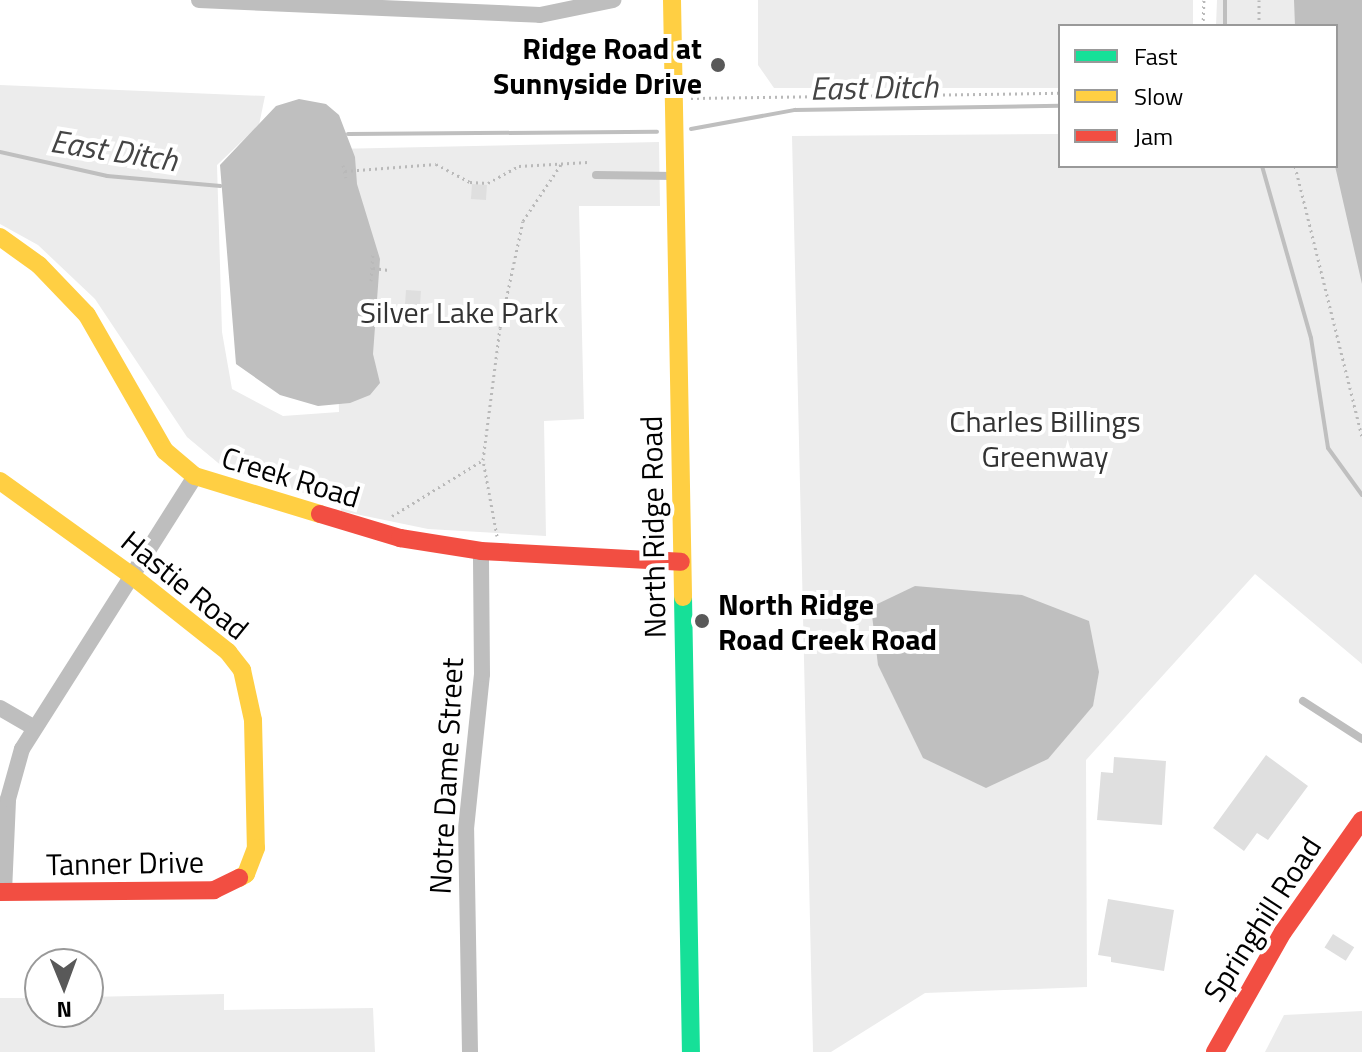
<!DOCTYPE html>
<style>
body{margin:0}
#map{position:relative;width:1362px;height:1052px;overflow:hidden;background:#fff;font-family:"Titillium Web",sans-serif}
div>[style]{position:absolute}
.green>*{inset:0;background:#ececec}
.water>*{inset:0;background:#bfbfbf}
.stream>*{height:4px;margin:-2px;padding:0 2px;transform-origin:2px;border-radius:2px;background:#bfbfbf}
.building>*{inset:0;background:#dfdfdf;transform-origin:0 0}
.path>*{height:3px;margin-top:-1.5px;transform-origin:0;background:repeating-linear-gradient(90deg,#b9b9b9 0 2px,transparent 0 6px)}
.lane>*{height:8px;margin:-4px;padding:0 4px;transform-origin:4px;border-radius:4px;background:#bebebe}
.street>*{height:16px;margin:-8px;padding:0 8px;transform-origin:8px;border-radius:8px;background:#bebebe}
.fast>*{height:18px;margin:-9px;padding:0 9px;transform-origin:9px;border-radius:9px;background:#16e098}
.slow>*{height:18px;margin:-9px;padding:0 9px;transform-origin:9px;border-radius:9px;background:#ffcf43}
.jam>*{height:18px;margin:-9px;padding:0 9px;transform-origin:9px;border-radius:9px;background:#f24e42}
.dots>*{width:22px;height:22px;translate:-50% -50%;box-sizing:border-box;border:4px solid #fff;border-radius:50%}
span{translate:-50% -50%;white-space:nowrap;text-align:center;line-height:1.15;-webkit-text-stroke:8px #fff;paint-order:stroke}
.poi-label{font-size:30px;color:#000;font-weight:700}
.right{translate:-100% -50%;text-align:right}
.left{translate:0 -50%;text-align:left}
.park-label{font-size:30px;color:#333}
.street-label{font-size:30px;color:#000}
.water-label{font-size:32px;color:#444;font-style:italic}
.legend{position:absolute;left:1058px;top:24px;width:280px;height:144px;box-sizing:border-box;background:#fff;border:2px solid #999;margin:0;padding:10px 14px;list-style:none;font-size:24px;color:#000}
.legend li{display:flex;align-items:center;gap:16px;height:40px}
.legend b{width:40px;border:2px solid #999}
.north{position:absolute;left:24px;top:948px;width:80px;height:80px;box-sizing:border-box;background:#fff;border:2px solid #999;border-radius:50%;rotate:179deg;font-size:22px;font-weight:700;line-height:32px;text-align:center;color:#000}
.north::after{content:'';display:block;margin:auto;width:28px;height:36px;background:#595959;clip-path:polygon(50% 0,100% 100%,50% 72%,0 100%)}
</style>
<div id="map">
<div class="green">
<i style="clip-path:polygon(758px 0,1193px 0,1193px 26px,1060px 26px,1060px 88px,774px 88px,758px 65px)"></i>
<i style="clip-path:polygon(1217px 0,1362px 0,1362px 664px,1255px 574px,1086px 760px,1087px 987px,925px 993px,831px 1052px,813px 1052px,792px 136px,1060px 134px,1060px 166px,1336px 166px,1336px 26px,1216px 26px)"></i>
<i style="clip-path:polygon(0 85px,265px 96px,259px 125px,217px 165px,222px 332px,232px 389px,283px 416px,339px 412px,333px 149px,659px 142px,660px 206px,579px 206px,584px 419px,544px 421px,546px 536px,428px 529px,341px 511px,340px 488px,313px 496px,223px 467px,187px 437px,95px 299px,38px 245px,0 224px)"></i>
<i style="clip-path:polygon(224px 994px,224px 1010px,373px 1008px,375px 1052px,0 1052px,0 998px,40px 998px,40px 1012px,88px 1012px,88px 997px)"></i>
<i style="clip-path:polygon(1362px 1011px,1362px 1052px,1265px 1052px,1284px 1015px)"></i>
</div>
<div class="water">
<i style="clip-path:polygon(1294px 0,1362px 0,1362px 284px,1335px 166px,1336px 26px,1295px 26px)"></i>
<i style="clip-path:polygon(299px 99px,326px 104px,339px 115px,355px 157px,357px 184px,380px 259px,373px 354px,380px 383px,370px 395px,350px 403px,318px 406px,280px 395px,236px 364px,220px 165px,276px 106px)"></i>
<i style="clip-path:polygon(915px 586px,1022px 595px,1089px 621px,1099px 672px,1093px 706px,1048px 759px,986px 788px,923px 758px,878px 665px,871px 607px)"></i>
</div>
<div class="stream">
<i style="left:1225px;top:26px;width:26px;rotate:-90deg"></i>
<i style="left:691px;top:129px;width:106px;rotate:-10.4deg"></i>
<i style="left:795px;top:110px;width:265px;rotate:-0.9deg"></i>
<i style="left:348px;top:134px;width:309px;rotate:-0.4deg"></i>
<i style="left:0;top:152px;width:110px;rotate:12.6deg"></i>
<i style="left:107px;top:176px;width:114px;rotate:5deg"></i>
<i style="left:1262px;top:166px;width:179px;rotate:74.1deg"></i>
<i style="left:1311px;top:338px;width:111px;rotate:81.2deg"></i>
<i style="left:1328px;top:448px;width:58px;rotate:54.1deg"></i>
</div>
<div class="building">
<i style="left:472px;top:184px;width:15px;height:15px;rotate:4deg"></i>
<i style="left:406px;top:290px;width:15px;height:15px;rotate:4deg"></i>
<i style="clip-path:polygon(1266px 755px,1308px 786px,1268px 840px,1257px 833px,1244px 851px,1213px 828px)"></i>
<i style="clip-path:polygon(1114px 757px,1166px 761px,1162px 825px,1097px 820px,1101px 772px,1113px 773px)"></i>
<i style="clip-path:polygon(1108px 899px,1174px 910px,1164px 971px,1111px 962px,1111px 957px,1098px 955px)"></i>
<i style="left:1333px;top:934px;width:25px;height:16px;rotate:32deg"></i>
</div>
<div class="path">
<i style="left:1259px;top:0;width:26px;rotate:90deg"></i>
<i style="left:1203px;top:26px;width:26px;rotate:-88deg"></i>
<i style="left:691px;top:98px;width:369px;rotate:-0.8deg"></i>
<i style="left:343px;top:165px;width:13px;rotate:77deg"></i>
<i style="left:1295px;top:166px;width:278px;rotate:76.1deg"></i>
<i style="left:345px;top:171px;width:91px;rotate:-4.4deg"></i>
<i style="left:436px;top:164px;width:38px;rotate:28deg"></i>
<i style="left:470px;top:182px;width:18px;rotate:3deg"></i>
<i style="left:488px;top:183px;width:35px;rotate:-29deg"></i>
<i style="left:519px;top:166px;width:69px;rotate:-3.3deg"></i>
<i style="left:373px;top:268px;width:16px;rotate:7deg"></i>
<i style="left:371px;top:281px;width:28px;rotate:-86deg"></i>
<i style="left:392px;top:516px;width:107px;rotate:-31.6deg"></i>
<i style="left:497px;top:536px;width:77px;rotate:-100.4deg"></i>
<i style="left:483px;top:460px;width:133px;rotate:-82.7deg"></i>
<i style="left:500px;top:328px;width:109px;rotate:-77.9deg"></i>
<i style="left:523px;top:221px;width:70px;rotate:-56.1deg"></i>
</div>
<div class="lane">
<i style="left:596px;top:175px;width:79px;rotate:0.7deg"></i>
<i style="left:1303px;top:701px;width:70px;rotate:32.8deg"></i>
</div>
<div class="street">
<i style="left:199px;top:0;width:341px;rotate:2.5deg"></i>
<i style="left:540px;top:15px;width:75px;rotate:-11.6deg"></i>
<i style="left:0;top:708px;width:38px;rotate:30deg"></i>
<i style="left:4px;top:892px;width:93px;rotate:-87.5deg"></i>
<i style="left:8px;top:799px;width:52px;rotate:-74.4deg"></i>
<i style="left:22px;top:749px;width:323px;rotate:-57.6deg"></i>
<i style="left:470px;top:1052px;width:223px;rotate:-91deg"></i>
<i style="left:466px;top:829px;width:156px;rotate:-84.1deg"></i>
<i style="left:482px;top:674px;width:123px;rotate:-90.5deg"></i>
</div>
<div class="fast">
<i style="left:683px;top:597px;width:455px;rotate:89deg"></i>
</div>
<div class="slow">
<i style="left:672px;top:0;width:597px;rotate:88.94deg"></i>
<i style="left:0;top:237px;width:48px;rotate:35.7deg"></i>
<i style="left:39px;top:265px;width:69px;rotate:46.2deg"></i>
<i style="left:87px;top:315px;width:157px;rotate:60.2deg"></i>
<i style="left:165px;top:451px;width:39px;rotate:40deg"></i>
<i style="left:195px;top:476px;width:131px;rotate:16.9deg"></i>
<i style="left:0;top:481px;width:161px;rotate:35.7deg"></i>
<i style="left:131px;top:575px;width:124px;rotate:38.4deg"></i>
<i style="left:228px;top:652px;width:23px;rotate:52deg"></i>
<i style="left:242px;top:670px;width:51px;rotate:77.6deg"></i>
<i style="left:253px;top:720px;width:128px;rotate:88.7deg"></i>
<i style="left:256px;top:848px;width:28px;rotate:111deg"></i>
<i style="left:246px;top:874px;width:8px;rotate:150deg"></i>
</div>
<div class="jam">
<i style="left:320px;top:514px;width:84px;rotate:16.7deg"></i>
<i style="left:400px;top:538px;width:82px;rotate:9.1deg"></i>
<i style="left:481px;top:551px;width:200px;rotate:3.1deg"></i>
<i style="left:0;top:892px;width:214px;rotate:-0.5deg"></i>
<i style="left:214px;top:890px;width:28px;rotate:-26deg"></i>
<i style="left:1215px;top:1052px;width:138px;rotate:-60.5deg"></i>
<i style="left:1283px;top:932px;width:137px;rotate:-54.8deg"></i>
</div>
<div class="dots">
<i style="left:718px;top:65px;background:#595959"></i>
<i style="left:702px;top:621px;background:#595959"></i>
</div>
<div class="poi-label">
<span class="right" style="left:702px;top:65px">Ridge Road at<br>Sunnyside Drive</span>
<span class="left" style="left:718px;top:621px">North Ridge<br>Road Creek Road</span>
</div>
<div class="park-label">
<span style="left:459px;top:312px">Silver Lake Park</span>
<span style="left:1045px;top:438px">Charles Billings<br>Greenway</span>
</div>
<div class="street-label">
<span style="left:291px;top:477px;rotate:17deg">Creek Road</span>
<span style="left:653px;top:527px;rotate:-91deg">North Ridge Road</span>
<span style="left:185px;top:585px;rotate:39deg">Hastie Road</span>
<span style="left:446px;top:776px;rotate:-87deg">Notre Dame Street</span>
<span style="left:125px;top:863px;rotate:-1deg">Tanner Drive</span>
<span style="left:1262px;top:919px;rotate:-57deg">Springhill Road</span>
</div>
<div class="water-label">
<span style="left:874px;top:87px;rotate:-1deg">East Ditch</span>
<span style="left:114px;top:150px;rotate:9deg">East Ditch</span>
</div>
<ul class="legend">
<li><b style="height:10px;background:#16e098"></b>Fast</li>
<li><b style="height:10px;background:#ffcf43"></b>Slow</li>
<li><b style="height:10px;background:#f24e42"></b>Jam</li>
</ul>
<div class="north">N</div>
</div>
